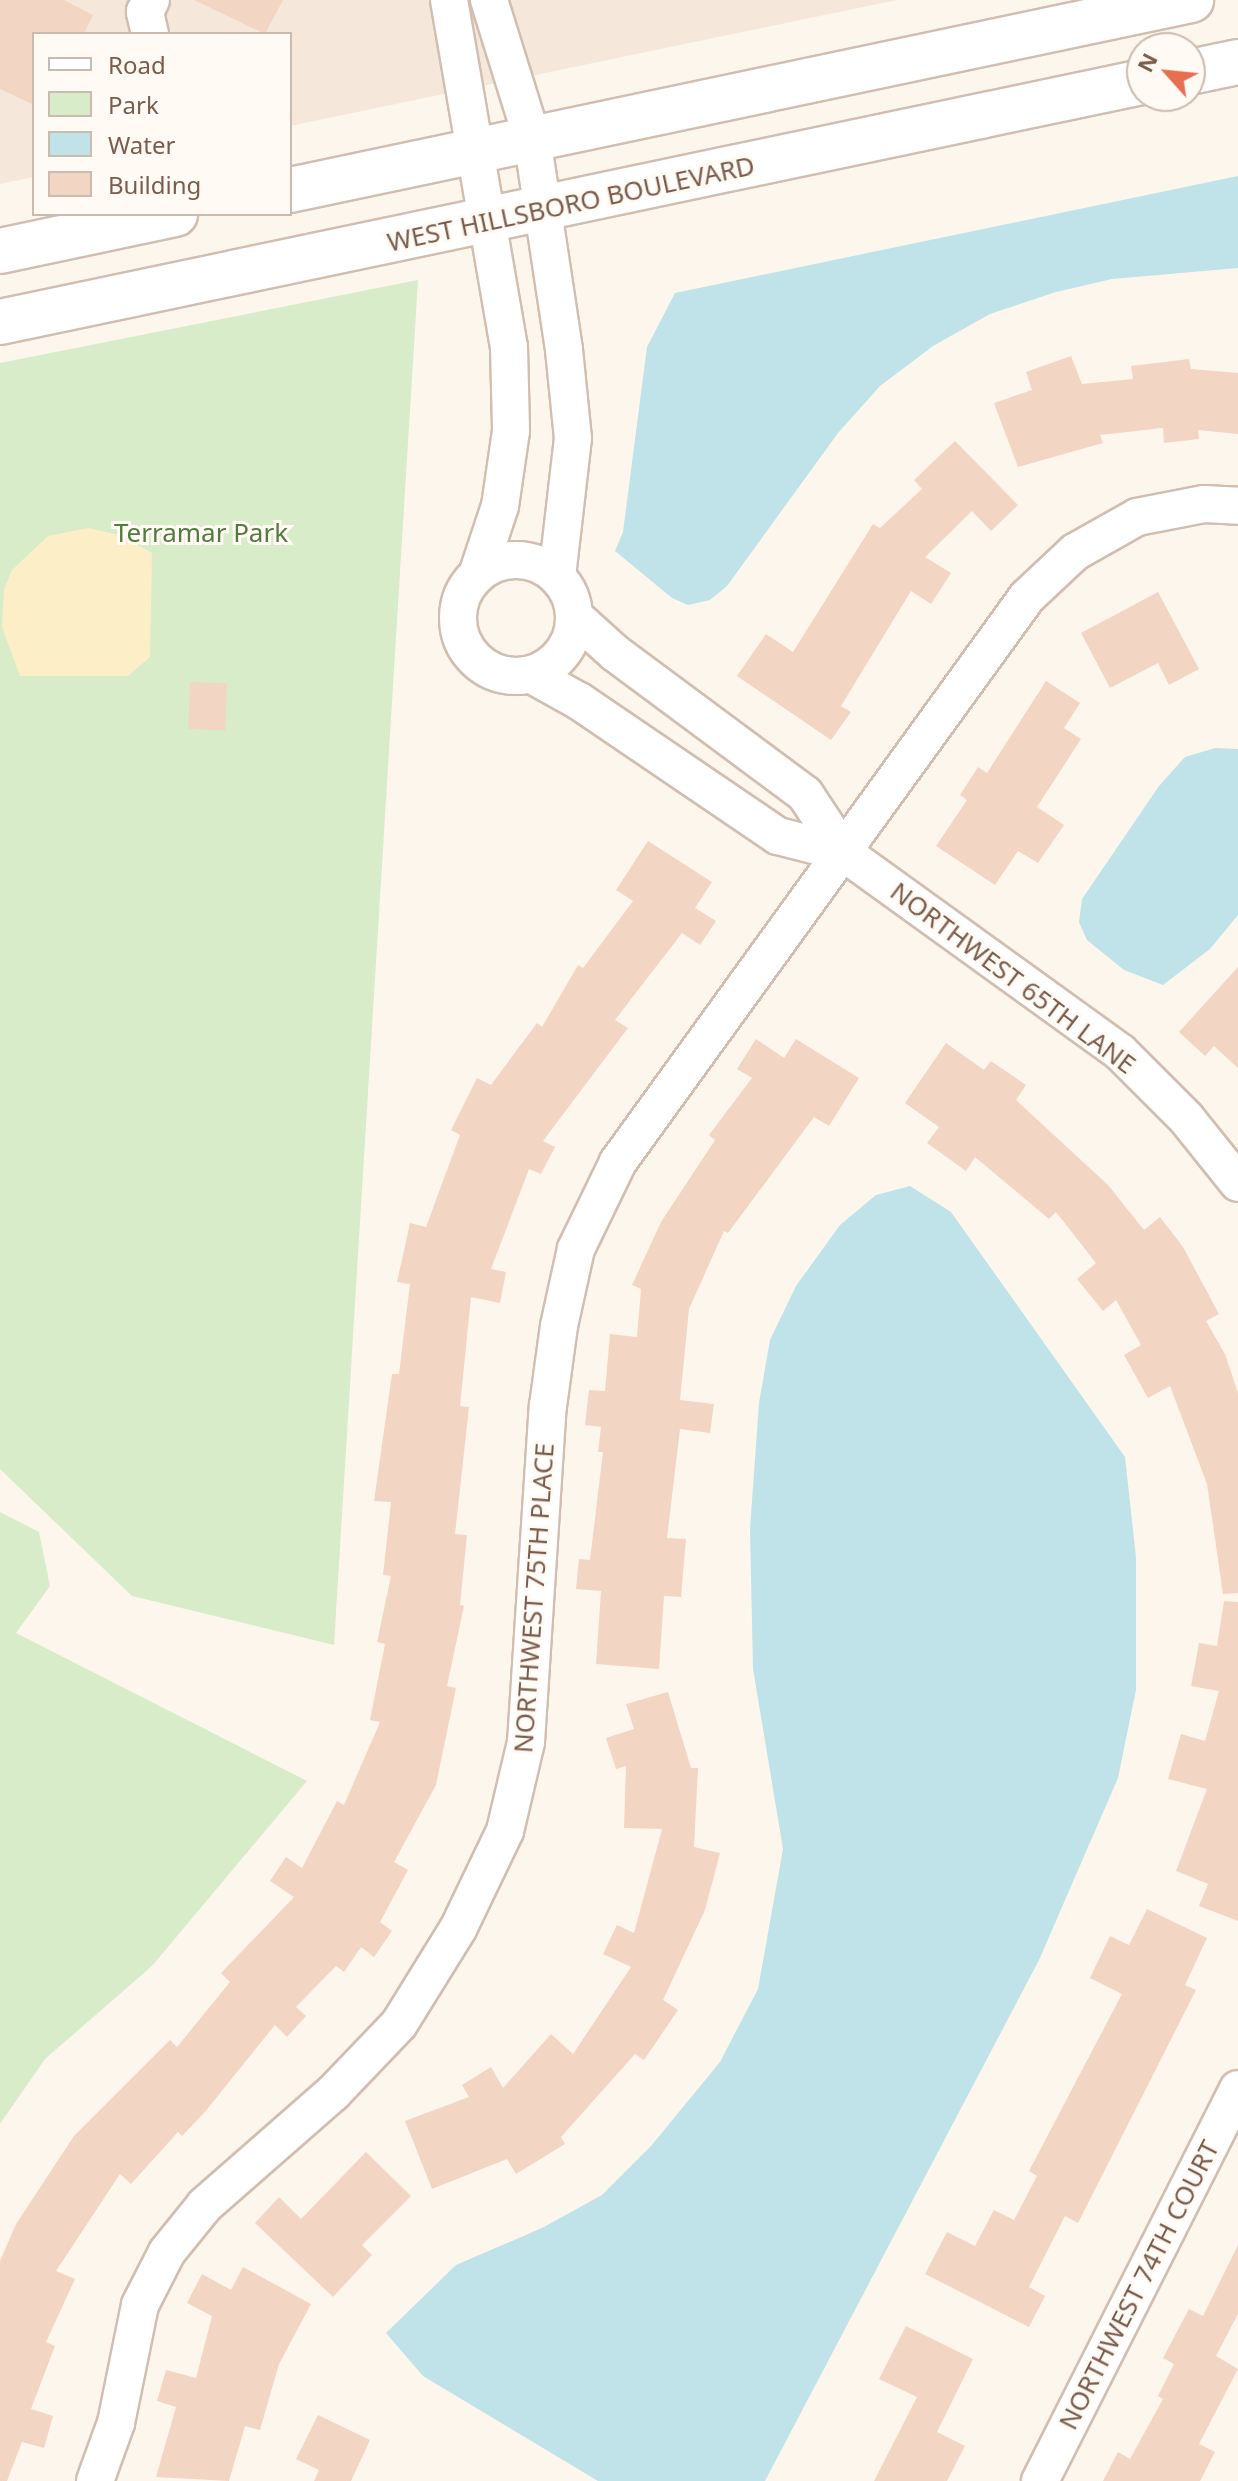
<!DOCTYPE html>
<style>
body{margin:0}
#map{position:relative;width:1238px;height:2481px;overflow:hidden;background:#fdf6ec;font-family:"Noto Sans",sans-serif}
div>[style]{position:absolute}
.residential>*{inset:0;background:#f5e8da}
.green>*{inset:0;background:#d8ecc9}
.sand>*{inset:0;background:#fcefc7}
.water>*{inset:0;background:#bfe3e8}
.building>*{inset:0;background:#f3d5c3;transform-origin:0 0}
.roads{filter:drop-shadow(2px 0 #d1beb0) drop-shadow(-2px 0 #d1beb0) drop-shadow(0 2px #d1beb0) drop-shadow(0 -2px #d1beb0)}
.minor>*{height:36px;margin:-18px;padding:0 18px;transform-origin:18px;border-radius:18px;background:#fff}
.minor>.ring{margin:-18px;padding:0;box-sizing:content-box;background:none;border:36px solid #fff;border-radius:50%}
.tertiary>*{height:44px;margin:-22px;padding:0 22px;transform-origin:22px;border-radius:22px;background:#fff}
span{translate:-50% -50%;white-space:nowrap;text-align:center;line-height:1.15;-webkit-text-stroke:6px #fffaf3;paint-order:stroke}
.street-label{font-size:26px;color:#7a5c4d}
.park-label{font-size:26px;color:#537a41}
.legend{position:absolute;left:32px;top:32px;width:260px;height:184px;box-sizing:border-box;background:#fffaf3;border:2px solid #cabbb1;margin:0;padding:10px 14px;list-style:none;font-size:24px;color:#7a5c4d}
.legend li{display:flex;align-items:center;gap:16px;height:40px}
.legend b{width:40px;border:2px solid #cabbb1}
.north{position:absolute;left:1126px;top:32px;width:80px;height:80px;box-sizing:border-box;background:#fffaf3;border:2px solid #cabbb1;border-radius:50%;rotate:297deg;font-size:22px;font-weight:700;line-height:32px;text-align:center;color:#7a5c4d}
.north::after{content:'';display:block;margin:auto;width:28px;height:36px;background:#e76f51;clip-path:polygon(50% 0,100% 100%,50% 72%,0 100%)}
</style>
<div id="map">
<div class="residential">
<i style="clip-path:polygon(0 0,897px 0,290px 126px,290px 34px,34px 34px,34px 177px,0 184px)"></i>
</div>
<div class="green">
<i style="clip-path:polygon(418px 280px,334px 1645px,132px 1596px,0 1469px,0 363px)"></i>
<i style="clip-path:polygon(0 1512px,39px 1532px,50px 1586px,16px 1633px,307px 1781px,152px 1966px,45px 2059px,0 2124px)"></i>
</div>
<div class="sand">
<i style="clip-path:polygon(88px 528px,119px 535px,152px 553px,150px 657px,128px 676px,20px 676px,2px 627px,4px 590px,12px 570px,48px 536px)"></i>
</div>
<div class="water">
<i style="clip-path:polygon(1238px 176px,1238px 268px,1112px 279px,1056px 292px,990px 314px,933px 346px,880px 386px,838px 433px,727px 586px,710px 600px,688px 605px,672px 598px,615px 551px,623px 532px,647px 347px,675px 293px)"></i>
<i style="clip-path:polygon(1215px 748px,1238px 749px,1238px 915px,1210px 949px,1163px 985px,1124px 970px,1087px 940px,1079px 922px,1082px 899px,1159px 786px,1185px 757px)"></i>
<i style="clip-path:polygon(910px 1186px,951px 1212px,1125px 1457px,1136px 1557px,1136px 1690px,1118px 1778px,1039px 1960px,765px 2481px,598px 2481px,423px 2376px,386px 2333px,456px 2265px,542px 2228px,602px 2195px,651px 2146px,720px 2062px,758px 1989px,783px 1849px,753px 1669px,750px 1529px,759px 1403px,770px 1340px,796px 1286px,840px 1225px,876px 1195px)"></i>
</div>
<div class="building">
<i style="clip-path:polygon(0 0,64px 0,93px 15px,84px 34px,34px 34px,34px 105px,0 89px)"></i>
<i style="clip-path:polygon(194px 0,283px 0,265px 34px)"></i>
<i style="clip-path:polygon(1071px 356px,1082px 384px,1133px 379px,1131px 366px,1189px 359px,1191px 369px,1238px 373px,1238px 434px,1198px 430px,1199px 439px,1164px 443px,1163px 428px,1100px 435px,1103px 443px,1018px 467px,994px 403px,1032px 390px,1026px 372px)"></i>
<i style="clip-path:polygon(955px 441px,1018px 505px,991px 531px,972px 511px,925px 557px,951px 573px,931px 604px,911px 591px,841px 706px,851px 712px,831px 740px,737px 676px,766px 634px,793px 652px,873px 524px,880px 528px,922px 489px,914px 480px)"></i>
<i style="clip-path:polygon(1158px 592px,1199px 669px,1169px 685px,1158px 663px,1110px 688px,1081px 633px)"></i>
<i style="clip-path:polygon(1046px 681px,1080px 703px,1064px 728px,1081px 739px,1037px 807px,1064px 825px,1038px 863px,1018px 851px,995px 885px,936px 846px,967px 800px,960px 795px,978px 767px,987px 773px)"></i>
<i style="left:190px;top:682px;width:37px;height:47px;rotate:2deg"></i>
<i style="clip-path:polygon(648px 841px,712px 882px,695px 908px,716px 921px,700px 945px,682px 933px,615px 1020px,628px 1028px,543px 1141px,555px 1147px,541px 1174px,529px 1169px,491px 1269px,506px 1272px,500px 1303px,471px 1297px,460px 1406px,469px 1407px,455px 1534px,467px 1535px,460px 1605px,464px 1606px,447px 1686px,456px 1688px,436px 1785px,394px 1862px,408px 1870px,380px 1922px,392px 1931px,374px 1957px,361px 1947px,344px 1972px,336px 1966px,296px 2007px,306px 2016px,287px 2037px,275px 2025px,204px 2113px,182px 2136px,178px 2132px,131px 2184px,120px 2174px,56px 2271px,75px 2279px,46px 2342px,55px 2346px,31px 2409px,53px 2416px,44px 2448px,22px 2442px,7px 2481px,0 2481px,0 2261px,16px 2224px,74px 2136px,170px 2040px,177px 2047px,230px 1982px,221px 1973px,294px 1897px,270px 1881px,286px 1857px,302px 1868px,337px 1801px,344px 1805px,380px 1722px,370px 1720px,385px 1644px,377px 1642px,391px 1576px,383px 1575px,391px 1502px,374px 1501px,392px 1374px,399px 1374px,410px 1284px,397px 1282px,410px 1223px,426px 1227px,460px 1135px,451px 1130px,477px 1078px,491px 1085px,537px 1023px,542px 1027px,578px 965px,583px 968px,633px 901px,616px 890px)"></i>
<i style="clip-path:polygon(1238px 967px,1238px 1068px,1214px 1046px,1205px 1056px,1179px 1032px)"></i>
<i style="clip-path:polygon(756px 1039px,784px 1058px,796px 1039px,859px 1078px,829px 1126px,814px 1117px,728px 1233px,724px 1231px,689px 1309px,680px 1400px,714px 1404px,710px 1433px,680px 1429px,667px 1538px,686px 1539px,681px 1597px,664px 1596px,659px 1669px,596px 1664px,601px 1591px,576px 1589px,579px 1559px,590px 1560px,603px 1452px,598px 1452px,601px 1427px,585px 1425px,589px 1390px,605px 1391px,610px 1334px,637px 1337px,641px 1289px,632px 1285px,661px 1222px,715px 1140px,709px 1135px,752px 1078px,737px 1069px)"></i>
<i style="clip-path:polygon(946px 1043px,984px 1070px,991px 1061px,1026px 1085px,1016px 1100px,1108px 1185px,1144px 1230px,1160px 1217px,1183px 1247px,1219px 1314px,1206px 1321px,1225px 1354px,1238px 1393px,1238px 1593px,1223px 1594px,1207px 1484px,1170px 1386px,1148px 1398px,1124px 1355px,1141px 1345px,1116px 1300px,1103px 1311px,1077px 1279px,1096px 1263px,1056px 1212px,1049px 1219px,975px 1157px,966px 1171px,927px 1143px,939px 1127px,905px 1103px)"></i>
<i style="clip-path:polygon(1224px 1601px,1238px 1602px,1238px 1921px,1199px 1906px,1208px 1884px,1176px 1871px,1207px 1789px,1168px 1779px,1181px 1734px,1205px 1741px,1219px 1691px,1191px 1686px,1199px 1643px,1217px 1646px)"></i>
<i style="clip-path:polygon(668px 1692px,691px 1768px,698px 1768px,694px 1847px,720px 1853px,705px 1910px,663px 2000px,678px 2010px,644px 2060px,635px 2054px,561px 2137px,565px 2144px,516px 2174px,507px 2159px,432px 2189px,405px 2121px,469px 2097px,462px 2085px,491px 2067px,503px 2088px,551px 2034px,573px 2054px,631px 1967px,603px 1954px,617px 1925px,634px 1933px,662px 1829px,624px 1828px,626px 1766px,616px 1769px,606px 1738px,634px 1729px,626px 1704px)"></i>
<i style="clip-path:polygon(1147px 1909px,1207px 1938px,1185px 1985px,1196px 1990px,1078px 2223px,1065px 2216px,1029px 2287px,1045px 2296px,1029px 2327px,925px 2274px,947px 2232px,975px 2246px,994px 2210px,1014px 2220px,1037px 2176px,1029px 2171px,1122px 1994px,1090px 1978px,1110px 1936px,1129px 1945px)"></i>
<i style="clip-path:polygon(366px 2152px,411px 2196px,362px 2245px,372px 2255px,333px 2297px,255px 2223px,279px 2197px,301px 2219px)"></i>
<i style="clip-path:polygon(1238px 2245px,1238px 2314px,1216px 2356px,1238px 2369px,1199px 2444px,1215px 2452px,1200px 2481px,1103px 2481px,1118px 2452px,1130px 2459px,1163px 2399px,1158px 2396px,1174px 2364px,1163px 2358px,1189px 2309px,1203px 2316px)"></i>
<i style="clip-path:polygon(243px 2267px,311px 2304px,279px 2364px,260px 2430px,245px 2426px,229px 2481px,156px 2477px,176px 2407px,157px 2401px,166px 2370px,196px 2378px,212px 2316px,187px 2303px,202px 2274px,231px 2290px)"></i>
<i style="clip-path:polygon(906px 2326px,973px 2359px,937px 2432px,965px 2446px,947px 2481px,874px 2481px,917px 2397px,879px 2379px)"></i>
<i style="clip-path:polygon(318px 2415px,370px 2440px,351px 2481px,314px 2481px,319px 2470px,296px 2459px)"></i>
</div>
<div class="roads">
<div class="minor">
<i style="left:449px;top:0;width:352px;rotate:80.2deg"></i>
<i style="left:509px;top:347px;width:84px;rotate:88.6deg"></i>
<i style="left:511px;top:431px;width:76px;rotate:98.3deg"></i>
<i style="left:500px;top:506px;width:73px;rotate:108.4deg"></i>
<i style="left:489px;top:0;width:145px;rotate:72.7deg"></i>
<i style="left:532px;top:138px;width:214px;rotate:81.4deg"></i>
<i style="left:564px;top:350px;width:88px;rotate:84.2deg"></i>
<i style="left:573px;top:438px;width:139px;rotate:96.6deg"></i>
<i style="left:150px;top:34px;width:23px;rotate:-103deg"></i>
<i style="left:145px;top:12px;width:13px;rotate:-63deg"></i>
<i class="ring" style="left:458px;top:560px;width:80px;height:80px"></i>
<i style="left:575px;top:617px;width:54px;rotate:42deg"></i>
<i style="left:615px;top:653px;width:237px;rotate:36.6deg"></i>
<i style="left:805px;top:794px;width:71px;rotate:56.5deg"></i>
<i style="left:844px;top:853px;width:340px;rotate:35.8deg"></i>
<i style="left:1120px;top:1052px;width:93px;rotate:45deg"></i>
<i style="left:1186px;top:1118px;width:83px;rotate:51.3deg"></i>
<i style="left:532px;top:675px;width:54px;rotate:29deg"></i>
<i style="left:579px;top:701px;width:240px;rotate:34.2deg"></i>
<i style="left:778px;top:836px;width:68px;rotate:14.4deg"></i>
<i style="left:95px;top:2481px;width:62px;rotate:-70.1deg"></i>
<i style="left:116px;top:2423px;width:120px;rotate:-78.5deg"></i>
<i style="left:140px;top:2305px;width:59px;rotate:-63deg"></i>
<i style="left:167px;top:2252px;width:60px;rotate:-51deg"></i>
<i style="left:205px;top:2205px;width:170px;rotate:-41.2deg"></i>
<i style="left:333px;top:2093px;width:95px;rotate:-46.3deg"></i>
<i style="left:399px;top:2024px;width:112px;rotate:-58.2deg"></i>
<i style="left:458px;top:1929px;width:109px;rotate:-64.4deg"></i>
<i style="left:505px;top:1831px;width:91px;rotate:-76.7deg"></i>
<i style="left:526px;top:1742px;width:337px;rotate:-86.3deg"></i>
<i style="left:548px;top:1406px;width:81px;rotate:-82.2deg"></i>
<i style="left:559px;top:1326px;width:79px;rotate:-77.6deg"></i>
<i style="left:576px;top:1249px;width:97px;rotate:-64.2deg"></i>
<i style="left:618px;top:1162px;width:697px;rotate:-54.1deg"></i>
<i style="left:1027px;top:597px;width:66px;rotate:-43.2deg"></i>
<i style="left:1075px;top:552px;width:71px;rotate:-29.4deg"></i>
<i style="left:1137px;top:517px;width:68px;rotate:-11deg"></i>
<i style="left:1204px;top:504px;width:34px;rotate:3deg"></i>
<i style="left:1040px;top:2481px;width:439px;rotate:-63.2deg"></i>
</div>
<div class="tertiary">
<i style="left:1190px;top:72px;width:49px;rotate:-11.8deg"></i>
<i style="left:290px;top:190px;width:921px;rotate:-11.91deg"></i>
<i style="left:0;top:251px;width:179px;rotate:-11.9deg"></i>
<i style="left:0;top:322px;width:1167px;rotate:-11.87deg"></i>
</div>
</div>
<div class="street-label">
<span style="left:571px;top:204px;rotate:-12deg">WEST HILLSBORO BOULEVARD</span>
<span style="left:1013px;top:978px;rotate:37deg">NORTHWEST 65TH LANE</span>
<span style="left:534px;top:1598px;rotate:-86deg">NORTHWEST 75TH PLACE</span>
<span style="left:1139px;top:2285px;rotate:-63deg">NORTHWEST 74TH COURT</span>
</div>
<div class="park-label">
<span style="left:201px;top:533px">Terramar Park</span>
</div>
<ul class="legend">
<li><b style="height:10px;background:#fff"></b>Road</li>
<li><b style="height:22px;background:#d8ecc9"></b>Park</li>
<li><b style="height:22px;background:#bfe3e8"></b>Water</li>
<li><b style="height:22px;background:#f3d5c3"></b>Building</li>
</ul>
<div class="north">N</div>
</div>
